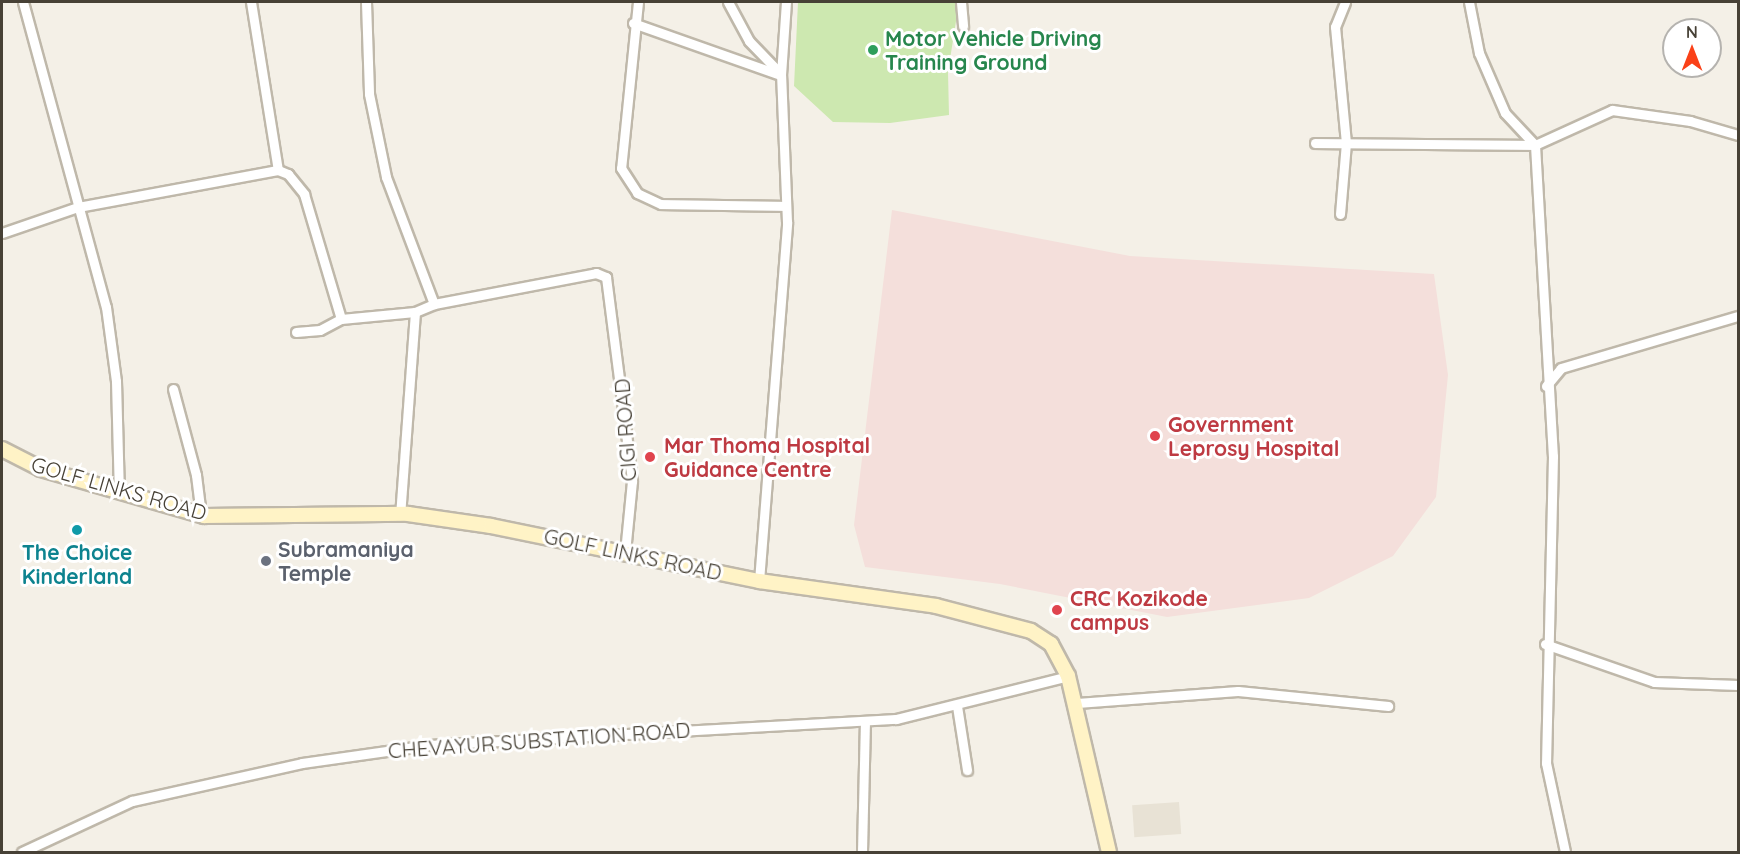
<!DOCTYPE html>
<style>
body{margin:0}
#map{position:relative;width:1740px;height:854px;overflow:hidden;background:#f4f0e7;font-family:Quicksand,sans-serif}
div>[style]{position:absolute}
.residential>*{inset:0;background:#e8e2d5;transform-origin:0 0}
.medical>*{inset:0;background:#f4dfdb}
.green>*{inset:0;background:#cde8b0}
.roads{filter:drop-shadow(2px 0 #bfb8aa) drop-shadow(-2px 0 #bfb8aa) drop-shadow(0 2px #bfb8aa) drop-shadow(0 -2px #bfb8aa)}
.minor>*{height:9px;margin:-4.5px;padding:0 4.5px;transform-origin:4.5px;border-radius:4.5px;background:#fff}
.secondary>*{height:14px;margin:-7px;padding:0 7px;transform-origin:7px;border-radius:7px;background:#fff3c6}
.dots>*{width:16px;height:16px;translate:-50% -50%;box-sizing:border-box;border:3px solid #fff;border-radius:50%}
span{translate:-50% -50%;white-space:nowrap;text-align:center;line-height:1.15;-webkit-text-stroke:6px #fff;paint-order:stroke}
.leisure-label{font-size:21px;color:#27864d;font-weight:700}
.left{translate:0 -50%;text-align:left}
.health-label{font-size:21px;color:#be3a42;font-weight:700}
.street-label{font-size:21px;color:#474136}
.worship-label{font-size:21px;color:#5b616d;font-weight:700}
.culture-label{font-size:21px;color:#0d838f;font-weight:700}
.frame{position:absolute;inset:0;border:3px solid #474136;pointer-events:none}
.north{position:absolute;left:1662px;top:18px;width:60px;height:60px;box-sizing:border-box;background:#fff;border:2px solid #b5b3af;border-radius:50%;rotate:0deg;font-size:16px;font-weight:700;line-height:24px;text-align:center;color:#474136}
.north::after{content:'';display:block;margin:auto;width:21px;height:27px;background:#fa4118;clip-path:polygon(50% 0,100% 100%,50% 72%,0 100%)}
</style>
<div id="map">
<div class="residential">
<i style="left:1179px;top:802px;width:32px;height:47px;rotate:86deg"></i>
</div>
<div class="medical">
<i style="clip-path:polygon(892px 210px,1130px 256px,1434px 274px,1448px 375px,1436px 497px,1393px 556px,1309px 598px,1167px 617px,1000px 584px,865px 567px,854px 525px)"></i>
</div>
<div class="green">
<i style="clip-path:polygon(798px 2px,959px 2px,948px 72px,949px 115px,890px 123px,833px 122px,794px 86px)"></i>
</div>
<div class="roads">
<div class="minor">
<i style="left:23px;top:2px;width:316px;rotate:74.8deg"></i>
<i style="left:106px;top:307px;width:75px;rotate:82.3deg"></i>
<i style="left:116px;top:381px;width:111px;rotate:88.5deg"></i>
<i style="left:251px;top:2px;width:170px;rotate:80.9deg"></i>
<i style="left:366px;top:2px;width:92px;rotate:88.1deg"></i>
<i style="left:369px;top:94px;width:85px;rotate:78.4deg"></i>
<i style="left:386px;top:177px;width:136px;rotate:69.3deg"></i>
<i style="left:434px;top:304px;width:21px;rotate:157deg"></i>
<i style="left:638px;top:2px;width:167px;rotate:95.8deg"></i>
<i style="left:621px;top:168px;width:30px;rotate:57deg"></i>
<i style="left:637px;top:193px;width:26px;rotate:25deg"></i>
<i style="left:661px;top:204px;width:125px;rotate:0.9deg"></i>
<i style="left:728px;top:2px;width:44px;rotate:61.7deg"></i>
<i style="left:749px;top:41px;width:45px;rotate:45.9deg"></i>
<i style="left:961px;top:2px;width:24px;rotate:85deg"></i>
<i style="left:1469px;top:2px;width:52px;rotate:78.9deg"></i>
<i style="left:1479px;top:53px;width:65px;rotate:66.6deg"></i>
<i style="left:1505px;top:113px;width:44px;rotate:46.8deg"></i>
<i style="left:1535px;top:145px;width:85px;rotate:-24.4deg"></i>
<i style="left:1612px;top:110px;width:79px;rotate:8deg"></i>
<i style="left:1690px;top:121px;width:50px;rotate:16.3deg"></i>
<i style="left:633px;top:23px;width:157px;rotate:19.4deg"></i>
<i style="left:1315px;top:143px;width:220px;rotate:0.5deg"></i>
<i style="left:1535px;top:145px;width:312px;rotate:86.7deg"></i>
<i style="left:1553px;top:456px;width:307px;rotate:91.3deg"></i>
<i style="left:1546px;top:763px;width:91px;rotate:77.9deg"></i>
<i style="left:1340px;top:214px;width:71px;rotate:-85.2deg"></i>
<i style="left:1346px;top:143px;width:117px;rotate:-95.4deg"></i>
<i style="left:1335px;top:27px;width:27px;rotate:-68deg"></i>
<i style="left:2px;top:233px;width:80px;rotate:-18.9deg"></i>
<i style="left:78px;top:207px;width:203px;rotate:-10.5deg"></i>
<i style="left:278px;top:170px;width:11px;rotate:22deg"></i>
<i style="left:288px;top:174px;width:26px;rotate:51deg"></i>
<i style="left:304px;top:194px;width:130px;rotate:73.5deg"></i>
<i style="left:341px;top:319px;width:74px;rotate:-5.4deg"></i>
<i style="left:415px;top:312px;width:203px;rotate:94.2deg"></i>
<i style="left:434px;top:304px;width:165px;rotate:-10.8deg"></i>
<i style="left:596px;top:273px;width:11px;rotate:22deg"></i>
<i style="left:606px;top:277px;width:206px;rotate:82.7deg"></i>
<i style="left:632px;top:481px;width:71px;rotate:95.6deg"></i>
<i style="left:296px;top:332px;width:24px;rotate:-5deg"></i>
<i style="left:320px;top:330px;width:24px;rotate:-28deg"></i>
<i style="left:1546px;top:386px;width:23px;rotate:-50deg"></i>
<i style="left:1561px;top:368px;width:184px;rotate:-16.4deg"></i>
<i style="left:173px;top:389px;width:89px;rotate:75deg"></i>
<i style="left:196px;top:475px;width:40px;rotate:82.9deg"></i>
<i style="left:759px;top:581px;width:360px;rotate:-85.5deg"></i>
<i style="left:787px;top:222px;width:147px;rotate:-92.3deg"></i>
<i style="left:781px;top:75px;width:73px;rotate:-86.1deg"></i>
<i style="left:1545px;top:644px;width:115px;rotate:19.2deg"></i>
<i style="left:1654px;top:682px;width:84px;rotate:2deg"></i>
<i style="left:1077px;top:703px;width:161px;rotate:-4.3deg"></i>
<i style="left:1238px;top:691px;width:151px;rotate:5.7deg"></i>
<i style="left:957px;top:706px;width:65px;rotate:81.1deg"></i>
<i style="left:22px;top:852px;width:121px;rotate:-24.9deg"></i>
<i style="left:132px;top:801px;width:174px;rotate:-12.6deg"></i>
<i style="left:302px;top:763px;width:128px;rotate:-8.1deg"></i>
<i style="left:429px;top:745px;width:468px;rotate:-3.2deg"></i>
<i style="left:896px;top:719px;width:177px;rotate:-14deg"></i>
<i style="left:862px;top:852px;width:131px;rotate:-88.7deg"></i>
</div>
<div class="secondary">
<i style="left:2px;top:449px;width:44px;rotate:27.1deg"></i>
<i style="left:41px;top:469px;width:170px;rotate:16.1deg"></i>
<i style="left:204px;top:516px;width:204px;rotate:-0.6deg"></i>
<i style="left:408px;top:514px;width:84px;rotate:8.2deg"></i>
<i style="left:491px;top:526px;width:274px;rotate:11.6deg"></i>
<i style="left:759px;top:581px;width:179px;rotate:8deg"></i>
<i style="left:936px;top:606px;width:98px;rotate:14.7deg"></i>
<i style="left:1031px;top:631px;width:24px;rotate:33deg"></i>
<i style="left:1051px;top:644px;width:36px;rotate:62deg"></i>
<i style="left:1068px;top:676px;width:181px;rotate:76.9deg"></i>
</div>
</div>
<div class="dots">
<i style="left:873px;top:50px;background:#2e9e5b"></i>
<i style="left:1155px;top:436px;background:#e0444e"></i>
<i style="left:650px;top:457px;background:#e0444e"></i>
<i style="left:77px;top:530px;background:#0f9aa8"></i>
<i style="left:266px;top:561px;background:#6b7280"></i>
<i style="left:1057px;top:610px;background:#e0444e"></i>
</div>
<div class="leisure-label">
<span class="left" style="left:885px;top:50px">Motor Vehicle Driving<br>Training Ground</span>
</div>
<div class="health-label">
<span class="left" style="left:1168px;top:436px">Government<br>Leprosy Hospital</span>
<span class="left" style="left:664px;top:457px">Mar Thoma Hospital<br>Guidance Centre</span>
<span class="left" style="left:1070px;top:610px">CRC Kozikode<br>campus</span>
</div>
<div class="street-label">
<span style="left:625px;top:430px;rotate:-94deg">CIGI ROAD</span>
<span style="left:119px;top:488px;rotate:16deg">GOLF LINKS ROAD</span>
<span style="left:633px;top:554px;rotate:12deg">GOLF LINKS ROAD</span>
<span style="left:539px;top:740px;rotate:-4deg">CHEVAYUR SUBSTATION ROAD</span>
</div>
<div class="worship-label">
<span class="left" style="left:278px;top:561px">Subramaniya<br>Temple</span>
</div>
<div class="culture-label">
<span style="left:77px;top:564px">The Choice<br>Kinderland</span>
</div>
<div class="frame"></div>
<div class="north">N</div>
</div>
